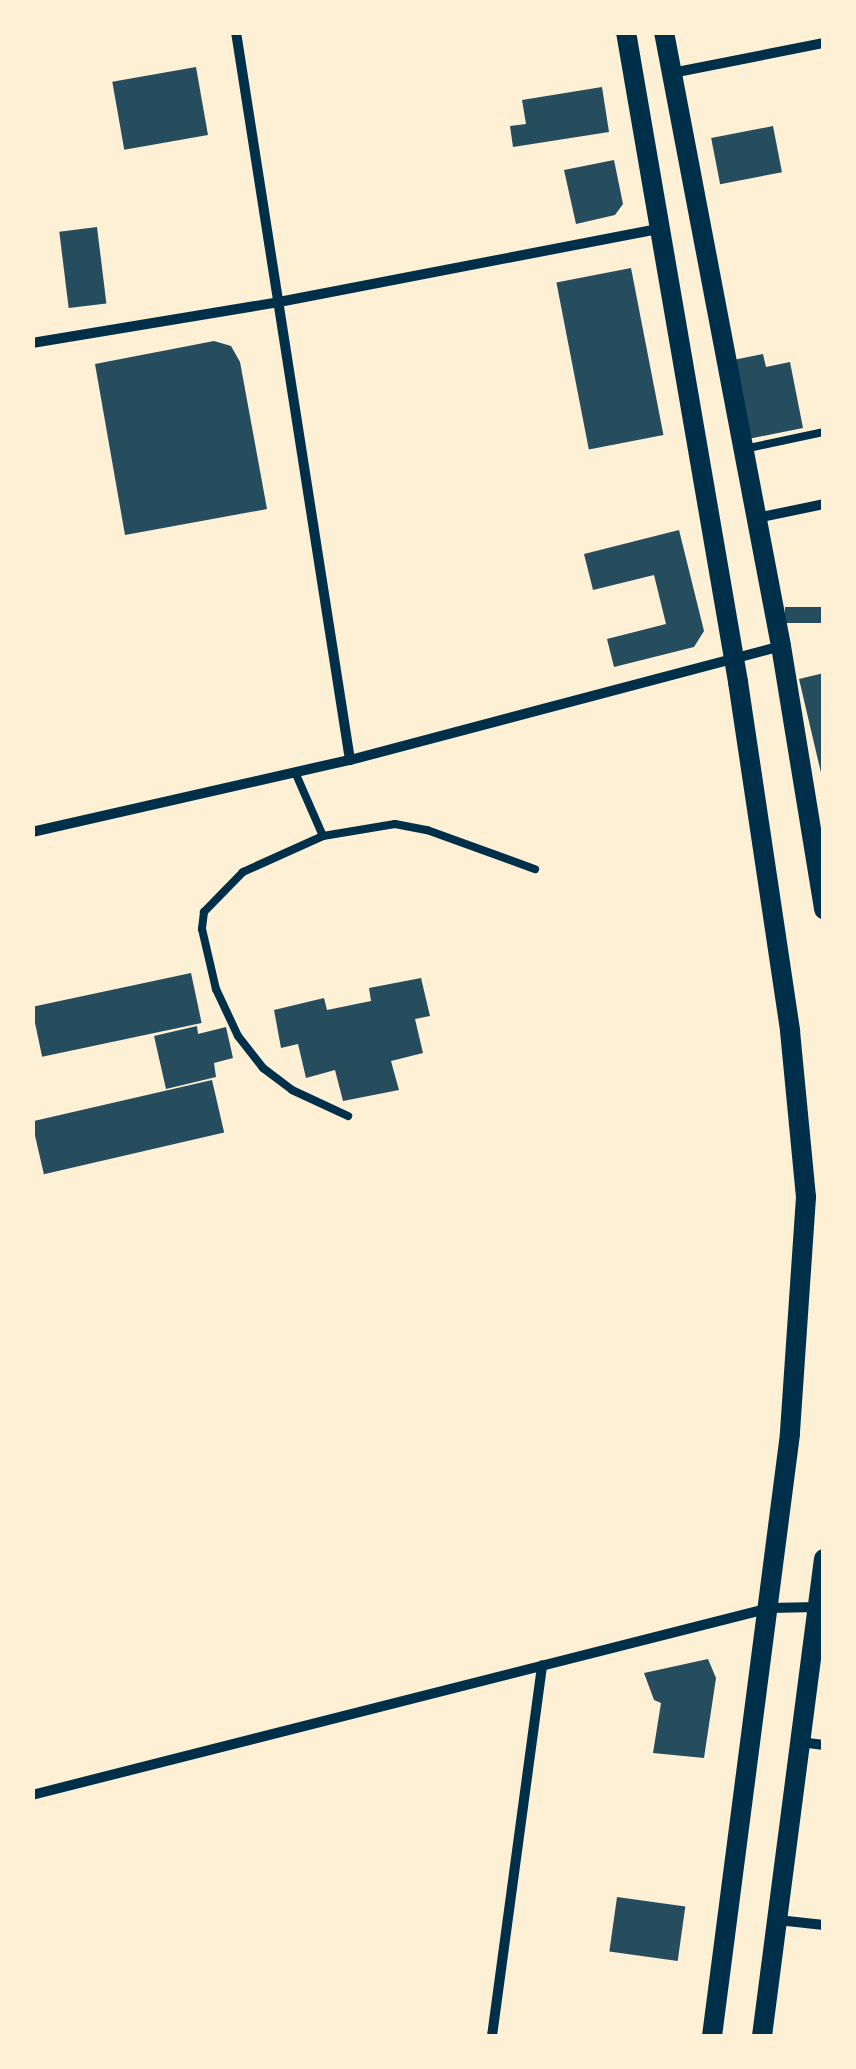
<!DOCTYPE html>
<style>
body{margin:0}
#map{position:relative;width:856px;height:2069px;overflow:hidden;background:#fdf0d5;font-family:Ubuntu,sans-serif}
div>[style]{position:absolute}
.building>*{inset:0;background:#264d5e;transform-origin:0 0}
.service>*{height:8px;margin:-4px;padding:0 4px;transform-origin:4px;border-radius:4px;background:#003049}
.minor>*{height:10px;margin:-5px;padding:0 5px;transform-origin:5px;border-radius:5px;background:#003049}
.secondary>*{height:20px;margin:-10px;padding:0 10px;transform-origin:10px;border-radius:10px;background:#003049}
span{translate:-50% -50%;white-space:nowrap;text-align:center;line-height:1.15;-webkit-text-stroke:8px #fdf0d5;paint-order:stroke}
.frame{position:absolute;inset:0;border:35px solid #fdf0d5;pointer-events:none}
</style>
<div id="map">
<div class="building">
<i style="left:196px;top:67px;width:69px;height:85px;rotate:80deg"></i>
<i style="clip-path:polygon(602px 87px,609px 132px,513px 147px,510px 126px,526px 124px,522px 100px)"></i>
<i style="left:773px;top:126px;width:47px;height:63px;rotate:79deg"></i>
<i style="clip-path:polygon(614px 160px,623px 204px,615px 215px,576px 224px,564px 170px)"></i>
<i style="left:97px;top:227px;width:77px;height:38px;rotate:83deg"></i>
<i style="left:631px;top:268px;width:170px;height:76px;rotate:79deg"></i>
<i style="clip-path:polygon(214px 341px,231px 346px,240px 362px,267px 509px,125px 535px,95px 364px)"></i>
<i style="clip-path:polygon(763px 354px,766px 367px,790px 362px,803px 428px,748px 439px,733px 360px)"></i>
<i style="clip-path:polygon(679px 530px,704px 631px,694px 647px,614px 667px,607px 639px,666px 624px,654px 575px,593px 590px,584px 554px)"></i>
<i style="left:824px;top:607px;width:16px;height:39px;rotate:90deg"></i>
<i style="clip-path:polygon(824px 673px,824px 777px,822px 777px,799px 679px)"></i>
<i style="left:191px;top:973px;width:51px;height:163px;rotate:78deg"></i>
<i style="clip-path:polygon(421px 978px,430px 1016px,415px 1019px,423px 1053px,391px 1061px,399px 1090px,343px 1101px,335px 1070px,306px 1078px,298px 1044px,281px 1048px,274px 1010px,324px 998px,327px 1010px,371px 1001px,369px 988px)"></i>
<i style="clip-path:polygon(197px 1026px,198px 1034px,226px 1027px,233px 1058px,214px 1063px,216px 1077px,166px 1089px,154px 1036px)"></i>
<i style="left:212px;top:1080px;width:54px;height:185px;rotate:77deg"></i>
<i style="clip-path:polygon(708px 1659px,716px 1678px,704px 1758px,653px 1753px,661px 1703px,654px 1700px,644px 1673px)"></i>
<i style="left:617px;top:1897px;width:69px;height:55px;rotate:8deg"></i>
</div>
<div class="service">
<i style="left:744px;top:449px;width:82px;rotate:-12deg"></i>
<i style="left:295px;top:772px;width:70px;rotate:66.4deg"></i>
<i style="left:323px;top:836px;width:88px;rotate:155.8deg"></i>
<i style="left:243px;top:872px;width:56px;rotate:134.3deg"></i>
<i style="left:204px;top:912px;width:17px;rotate:97deg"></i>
<i style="left:202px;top:929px;width:62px;rotate:76.9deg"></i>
<i style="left:216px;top:989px;width:52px;rotate:64.9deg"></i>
<i style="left:238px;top:1036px;width:41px;rotate:52deg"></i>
<i style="left:263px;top:1068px;width:36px;rotate:37deg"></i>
<i style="left:292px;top:1090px;width:62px;rotate:24.9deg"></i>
<i style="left:323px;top:836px;width:73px;rotate:-9.5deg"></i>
<i style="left:395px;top:824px;width:33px;rotate:11deg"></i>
<i style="left:427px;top:830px;width:115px;rotate:19.9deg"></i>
</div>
<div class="minor">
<i style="left:236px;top:32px;width:737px;rotate:81.1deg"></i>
<i style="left:672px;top:73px;width:155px;rotate:-11.2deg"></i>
<i style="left:32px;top:343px;width:250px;rotate:-9.4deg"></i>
<i style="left:279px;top:302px;width:386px;rotate:-10.9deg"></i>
<i style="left:757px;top:518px;width:68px;rotate:-11.8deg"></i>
<i style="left:32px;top:832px;width:326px;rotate:-12.8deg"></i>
<i style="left:350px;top:760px;width:446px;rotate:-14.8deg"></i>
<i style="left:800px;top:1742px;width:24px;rotate:7deg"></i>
<i style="left:32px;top:1795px;width:761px;rotate:-14.22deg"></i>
<i style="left:770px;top:1608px;width:47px;rotate:-1.2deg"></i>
<i style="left:778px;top:1920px;width:46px;rotate:6.2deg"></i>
<i style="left:492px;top:2036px;width:374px;rotate:-82.3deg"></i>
</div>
<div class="secondary">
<i style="left:626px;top:32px;width:660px;rotate:80.22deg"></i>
<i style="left:738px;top:682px;width:353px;rotate:81.5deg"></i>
<i style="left:790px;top:1031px;width:167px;rotate:84.5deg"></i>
<i style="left:806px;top:1197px;width:238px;rotate:93.9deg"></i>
<i style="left:790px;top:1434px;width:607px;rotate:97.38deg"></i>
<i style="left:664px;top:32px;width:625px;rotate:79.21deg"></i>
<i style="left:781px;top:646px;width:267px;rotate:80.7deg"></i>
<i style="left:762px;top:2036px;width:481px;rotate:-82.6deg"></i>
</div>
<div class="frame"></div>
</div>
